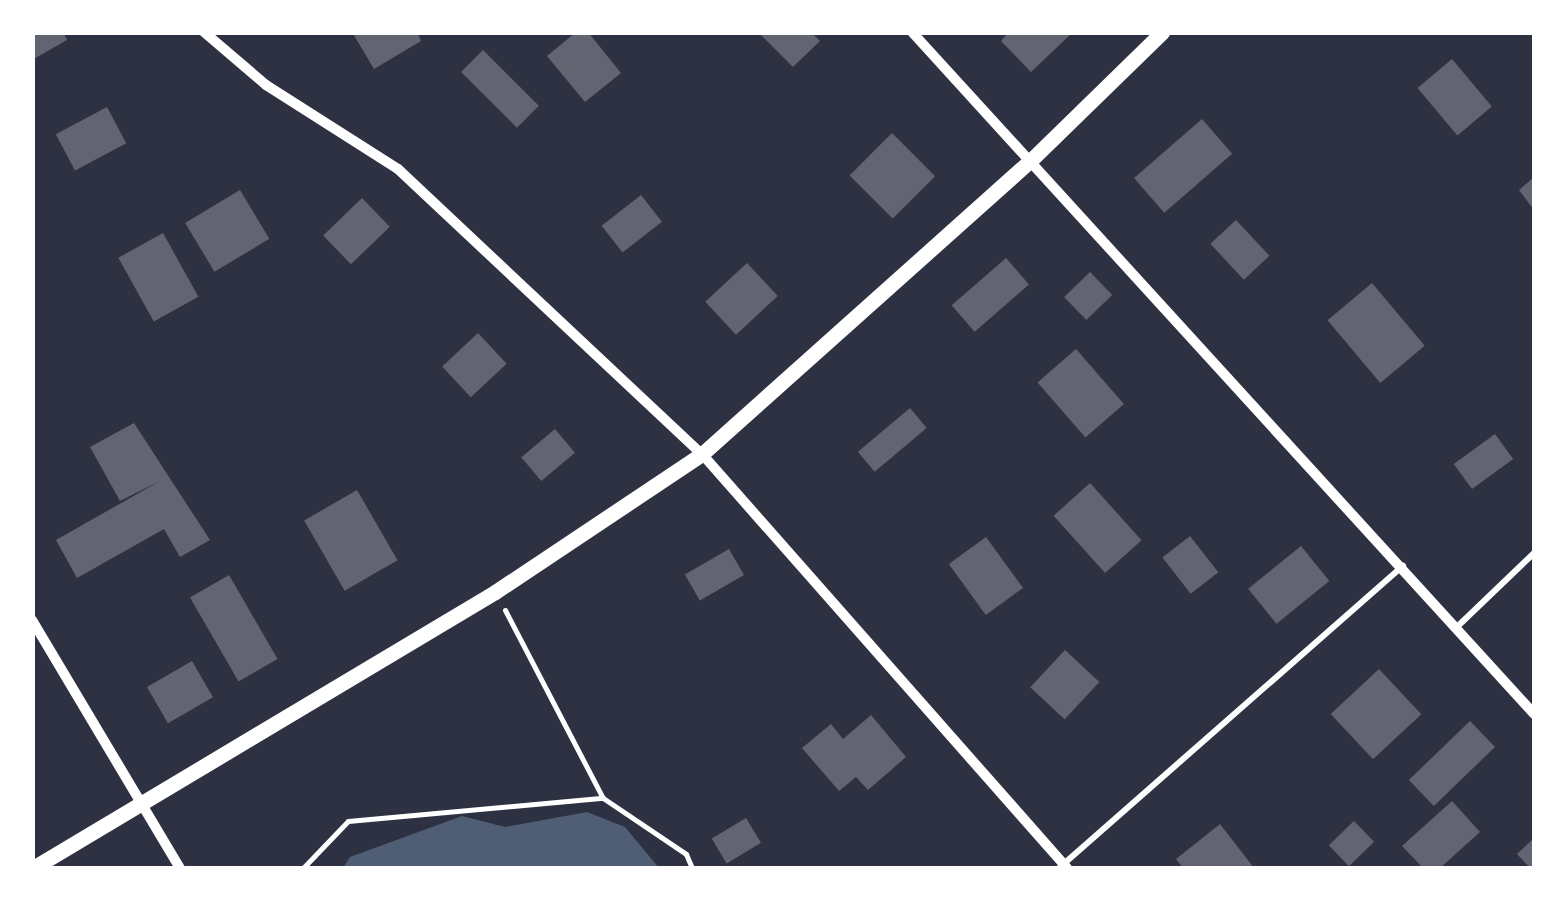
<!DOCTYPE html>
<style>
body{margin:0}
#map{position:relative;width:1567px;height:901px;overflow:hidden;background:#2d3142;font-family:Georgia,serif}
div>[style]{position:absolute}
.water>*{inset:0;background:#4f5d75}
.building>*{inset:0;background:#626471;transform-origin:0 0}
.path>*{height:5px;margin:-2.5px;padding:0 2.5px;transform-origin:2.5px;border-radius:2.5px;background:#fff}
.service>*{height:6px;margin:-3px;padding:0 3px;transform-origin:3px;border-radius:3px;background:#fff}
.minor>*{height:10px;margin:-5px;padding:0 5px;transform-origin:5px;border-radius:5px;background:#fff}
.tertiary>*{height:15px;margin:-7.5px;padding:0 7.5px;transform-origin:7.5px;border-radius:7.5px;background:#fff}
span{translate:-50% -50%;white-space:nowrap;text-align:center;line-height:1.15;-webkit-text-stroke:8px #fff;paint-order:stroke}
.frame{position:absolute;inset:0;border:35px solid #fff;pointer-events:none}
</style>
<div id="map">
<div class="water">
<i style="clip-path:polygon(587px 812px,625px 827px,659px 868px,343px 868px,350px 857px,462px 816px,505px 827px)"></i>
</div>
<div class="building">
<i style="clip-path:polygon(32px 32px,63px 32px,67px 40px,32px 60px)"></i>
<i style="clip-path:polygon(352px 32px,417px 32px,421px 41px,374px 69px)"></i>
<i style="clip-path:polygon(576px 32px,588px 32px,621px 73px,585px 102px,547px 56px)"></i>
<i style="clip-path:polygon(758px 32px,811px 32px,820px 41px,793px 67px)"></i>
<i style="clip-path:polygon(1009px 32px,1073px 32px,1031px 72px,1001px 41px)"></i>
<i style="left:483px;top:50px;width:79px;height:31px;rotate:45deg"></i>
<i style="left:1452px;top:59px;width:62px;height:45px;rotate:50deg"></i>
<i style="left:107px;top:107px;width:41px;height:58px;rotate:62deg"></i>
<i style="left:1202px;top:119px;width:46px;height:90px;rotate:49deg"></i>
<i style="left:892px;top:133px;width:61px;height:60px;rotate:45deg"></i>
<i style="clip-path:polygon(1534px 177px,1534px 210px,1519px 190px)"></i>
<i style="left:240px;top:190px;width:57px;height:64px;rotate:59deg"></i>
<i style="left:641px;top:195px;width:34px;height:50px;rotate:52deg"></i>
<i style="left:362px;top:198px;width:40px;height:54px;rotate:46deg"></i>
<i style="left:1236px;top:220px;width:49px;height:35px;rotate:47deg"></i>
<i style="left:163px;top:233px;width:73px;height:51px;rotate:61deg"></i>
<i style="left:1006px;top:258px;width:35px;height:72px;rotate:49deg"></i>
<i style="left:747px;top:263px;width:45px;height:57px;rotate:47deg"></i>
<i style="left:1090px;top:272px;width:32px;height:36px;rotate:46deg"></i>
<i style="left:1372px;top:283px;width:82px;height:58px;rotate:50deg"></i>
<i style="left:478px;top:333px;width:42px;height:49px;rotate:47deg"></i>
<i style="left:1076px;top:349px;width:73px;height:51px;rotate:49deg"></i>
<i style="left:910px;top:408px;width:26px;height:68px;rotate:50deg"></i>
<i style="clip-path:polygon(134px 423px,210px 540px,180px 557px,164px 529px,77px 578px,56px 540px,160px 481px,120px 501px,90px 447px)"></i>
<i style="left:555px;top:429px;width:31px;height:44px;rotate:50deg"></i>
<i style="left:1495px;top:434px;width:31px;height:51px;rotate:54deg"></i>
<i style="left:1090px;top:483px;width:77px;height:49px;rotate:48deg"></i>
<i style="left:357px;top:490px;width:81px;height:61px;rotate:60deg"></i>
<i style="left:1190px;top:536px;width:46px;height:35px;rotate:52deg"></i>
<i style="left:986px;top:537px;width:63px;height:46px;rotate:54deg"></i>
<i style="left:1301px;top:546px;width:45px;height:68px;rotate:51deg"></i>
<i style="left:729px;top:549px;width:30px;height:51px;rotate:60deg"></i>
<i style="left:229px;top:575px;width:97px;height:45px;rotate:60deg"></i>
<i style="left:1065px;top:650px;width:47px;height:51px;rotate:43deg"></i>
<i style="left:192px;top:661px;width:42px;height:52px;rotate:60deg"></i>
<i style="left:1379px;top:669px;width:62px;height:66px;rotate:47deg"></i>
<i style="clip-path:polygon(871px 715px,906px 757px,868px 790px,856px 777px,839px 791px,802px 748px,831px 724px,843px 739px)"></i>
<i style="left:1470px;top:721px;width:36px;height:85px;rotate:46deg"></i>
<i style="clip-path:polygon(1452px 801px,1480px 832px,1440px 868px,1423px 868px,1402px 846px)"></i>
<i style="left:746px;top:818px;width:29px;height:40px;rotate:59deg"></i>
<i style="left:1354px;top:821px;width:29px;height:35px;rotate:46deg"></i>
<i style="clip-path:polygon(1220px 824px,1254px 868px,1183px 868px,1176px 859px)"></i>
<i style="clip-path:polygon(1534px 838px,1534px 868px,1530px 868px,1517px 854px)"></i>
</div>
<div class="path">
<i style="left:505px;top:610px;width:212px;rotate:62.5deg"></i>
<i style="left:603px;top:798px;width:100px;rotate:34deg"></i>
<i style="left:686px;top:854px;width:15px;rotate:67deg"></i>
<i style="left:303px;top:868px;width:65px;rotate:-46.2deg"></i>
<i style="left:348px;top:821px;width:256px;rotate:-5.2deg"></i>
</div>
<div class="service">
<i style="left:1459px;top:625px;width:104px;rotate:-43.8deg"></i>
<i style="left:1059px;top:868px;width:458px;rotate:-41.3deg"></i>
</div>
<div class="minor">
<i style="left:204px;top:32px;width:82px;rotate:40.5deg"></i>
<i style="left:266px;top:85px;width:156px;rotate:32.5deg"></i>
<i style="left:398px;top:169px;width:417px;rotate:43.2deg"></i>
<i style="left:702px;top:454px;width:552px;rotate:48.6deg"></i>
<i style="left:912px;top:32px;width:923px;rotate:47.63deg"></i>
<i style="left:32px;top:620px;width:289px;rotate:59.2deg"></i>
</div>
<div class="tertiary">
<i style="left:33px;top:868px;width:538px;rotate:-30.85deg"></i>
<i style="left:495px;top:592px;width:249px;rotate:-33.7deg"></i>
<i style="left:702px;top:454px;width:440px;rotate:-41.8deg"></i>
<i style="left:1030px;top:161px;width:185px;rotate:-44.3deg"></i>
</div>
<div class="frame"></div>
</div>
